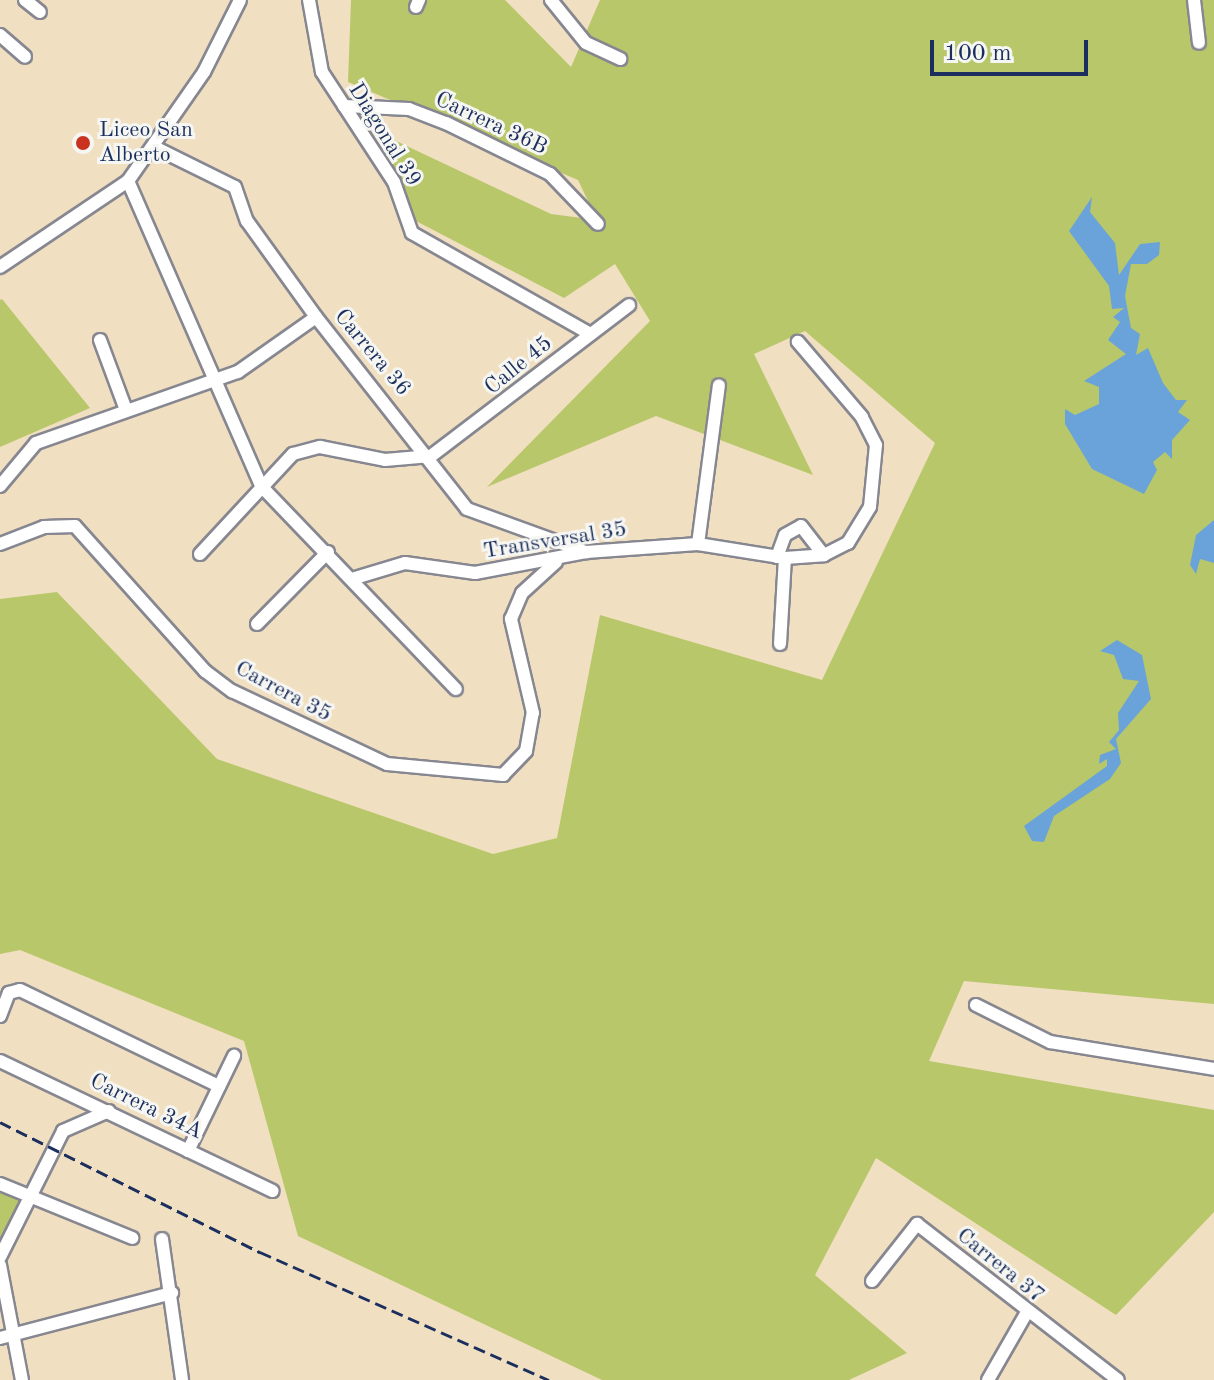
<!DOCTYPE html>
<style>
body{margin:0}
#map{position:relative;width:1214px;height:1380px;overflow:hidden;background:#f1dfc1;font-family:"Old Standard TT",serif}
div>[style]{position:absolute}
.green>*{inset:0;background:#b8c769}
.water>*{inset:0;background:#6aa3d9}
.roads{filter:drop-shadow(2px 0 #868790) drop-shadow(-2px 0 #868790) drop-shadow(0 2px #868790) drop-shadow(0 -2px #868790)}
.minor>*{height:12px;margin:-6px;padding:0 6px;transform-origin:6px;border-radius:6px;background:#fff}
.rail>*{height:3px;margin-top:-1.5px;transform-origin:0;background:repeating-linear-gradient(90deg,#1b2f5e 0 12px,transparent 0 18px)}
.dots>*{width:22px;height:22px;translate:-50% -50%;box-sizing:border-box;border:4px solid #f6f6f2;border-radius:50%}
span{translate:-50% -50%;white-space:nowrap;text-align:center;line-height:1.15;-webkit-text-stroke:6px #f6f6f2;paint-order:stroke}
.street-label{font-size:22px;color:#1b2f5e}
.poi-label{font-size:22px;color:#1b2f5e}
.left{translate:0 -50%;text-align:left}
.scale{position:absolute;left:930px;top:40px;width:158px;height:36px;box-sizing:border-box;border:4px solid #1b2f5e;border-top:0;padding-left:10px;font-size:24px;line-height:28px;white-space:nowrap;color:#1b2f5e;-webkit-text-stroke:6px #f6f6f2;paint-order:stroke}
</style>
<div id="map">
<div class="green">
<i style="clip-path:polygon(351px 0,505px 0,571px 67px,600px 0,1214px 0,1214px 1004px,964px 981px,929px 1061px,1214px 1110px,1214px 1212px,1116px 1315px,876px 1158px,815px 1275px,907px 1353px,849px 1380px,602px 1380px,298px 1236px,244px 1041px,20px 950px,0 954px,0 599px,57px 592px,217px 759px,493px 854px,557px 838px,600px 615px,822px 680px,935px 443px,805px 331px,754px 354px,813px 475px,656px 416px,487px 487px,650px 321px,615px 264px,564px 298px,416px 221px,377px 132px,551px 214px,597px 220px,578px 180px,348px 82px)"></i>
<i style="clip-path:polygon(2px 299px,90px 408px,0 447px,0 300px)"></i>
<i style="clip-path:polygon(0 1187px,29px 1195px,0 1251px)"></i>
</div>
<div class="water">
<i style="clip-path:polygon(1092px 197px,1090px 212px,1115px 243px,1119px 275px,1140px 244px,1160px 242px,1159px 255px,1147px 264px,1131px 264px,1125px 296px,1131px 328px,1140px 334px,1136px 355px,1148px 348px,1163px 383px,1176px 400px,1187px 400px,1178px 412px,1190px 420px,1172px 440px,1172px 459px,1165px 452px,1153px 462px,1157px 470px,1144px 494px,1092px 469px,1065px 424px,1065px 409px,1075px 415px,1099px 404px,1099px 387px,1084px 381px,1126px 354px,1108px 340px,1120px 322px,1113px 317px,1124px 308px,1112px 309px,1109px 286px,1069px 231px)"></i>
<i style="clip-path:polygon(1214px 520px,1214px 563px,1200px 559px,1196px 574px,1190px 565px,1196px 535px)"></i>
<i style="clip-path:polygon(1117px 640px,1142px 655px,1151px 699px,1116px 739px,1121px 763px,1110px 779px,1054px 816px,1044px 842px,1032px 841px,1024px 826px,1107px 766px,1107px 759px,1099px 764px,1100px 755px,1116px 749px,1109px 742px,1119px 730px,1118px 713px,1139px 681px,1123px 679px,1114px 655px,1100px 651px)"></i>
</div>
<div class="roads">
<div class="minor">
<i style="left:25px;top:0;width:19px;rotate:39deg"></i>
<i style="left:309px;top:0;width:73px;rotate:79.8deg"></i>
<i style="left:322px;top:72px;width:131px;rotate:56.8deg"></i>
<i style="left:394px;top:182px;width:54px;rotate:70.6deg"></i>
<i style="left:412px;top:233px;width:203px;rotate:29.5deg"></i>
<i style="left:551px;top:0;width:55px;rotate:50.9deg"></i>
<i style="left:586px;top:43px;width:38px;rotate:25deg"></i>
<i style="left:1194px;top:0;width:43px;rotate:83.4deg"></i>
<i style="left:416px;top:7px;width:8px;rotate:-67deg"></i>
<i style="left:0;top:35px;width:33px;rotate:41deg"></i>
<i style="left:344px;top:106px;width:65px;rotate:2.6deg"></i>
<i style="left:409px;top:109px;width:40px;rotate:21deg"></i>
<i style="left:446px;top:123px;width:116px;rotate:26.1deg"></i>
<i style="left:550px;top:174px;width:69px;rotate:46.2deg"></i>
<i style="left:154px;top:147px;width:90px;rotate:26.3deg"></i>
<i style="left:235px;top:187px;width:36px;rotate:71deg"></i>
<i style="left:247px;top:221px;width:118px;rotate:54.3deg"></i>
<i style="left:316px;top:317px;width:244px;rotate:51.8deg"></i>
<i style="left:467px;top:509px;width:127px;rotate:19.9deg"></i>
<i style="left:128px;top:181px;width:334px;rotate:66.4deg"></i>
<i style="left:262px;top:487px;width:280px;rotate:46.2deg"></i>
<i style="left:0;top:267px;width:154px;rotate:-33.9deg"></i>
<i style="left:128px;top:181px;width:133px;rotate:-55.1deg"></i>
<i style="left:204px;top:72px;width:80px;rotate:-63.4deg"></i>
<i style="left:100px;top:340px;width:75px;rotate:69.6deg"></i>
<i style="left:0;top:486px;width:56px;rotate:-50.1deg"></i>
<i style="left:36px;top:443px;width:214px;rotate:-19.4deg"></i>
<i style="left:238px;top:372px;width:95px;rotate:-35.2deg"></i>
<i style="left:0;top:544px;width:47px;rotate:-21.1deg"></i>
<i style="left:44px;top:527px;width:31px;rotate:-2deg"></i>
<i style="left:75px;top:526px;width:195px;rotate:48.1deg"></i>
<i style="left:205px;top:671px;width:34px;rotate:37deg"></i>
<i style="left:232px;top:691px;width:171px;rotate:25.2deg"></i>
<i style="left:387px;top:764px;width:117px;rotate:5.4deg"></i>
<i style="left:503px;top:775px;width:33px;rotate:-46deg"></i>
<i style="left:526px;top:751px;width:39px;rotate:-80deg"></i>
<i style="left:533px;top:713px;width:97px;rotate:-103.2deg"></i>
<i style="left:511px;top:619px;width:28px;rotate:-67deg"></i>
<i style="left:522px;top:593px;width:46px;rotate:-42.4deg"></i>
<i style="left:698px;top:544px;width:160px;rotate:-82.5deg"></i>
<i style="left:200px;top:554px;width:137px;rotate:-47.1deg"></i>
<i style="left:293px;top:454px;width:28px;rotate:-15deg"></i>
<i style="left:320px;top:447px;width:66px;rotate:11.3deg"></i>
<i style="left:385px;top:460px;width:46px;rotate:-5deg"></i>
<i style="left:431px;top:456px;width:249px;rotate:-37.3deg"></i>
<i style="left:777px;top:557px;width:23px;rotate:-70deg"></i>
<i style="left:785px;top:535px;width:18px;rotate:-29deg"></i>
<i style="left:801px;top:526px;width:37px;rotate:52deg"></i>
<i style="left:355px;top:578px;width:52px;rotate:-16.7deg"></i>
<i style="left:405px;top:563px;width:71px;rotate:8.1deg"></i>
<i style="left:475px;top:573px;width:113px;rotate:-10.7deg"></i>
<i style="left:586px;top:552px;width:112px;rotate:-4.1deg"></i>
<i style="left:698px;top:544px;width:88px;rotate:9.1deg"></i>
<i style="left:785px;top:558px;width:39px;rotate:-4deg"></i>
<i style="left:824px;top:555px;width:27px;rotate:-27deg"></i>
<i style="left:848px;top:543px;width:42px;rotate:-58.6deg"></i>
<i style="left:870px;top:507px;width:62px;rotate:-84.5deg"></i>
<i style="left:876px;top:445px;width:31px;rotate:-117deg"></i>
<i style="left:862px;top:417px;width:99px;rotate:-130.5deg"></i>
<i style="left:257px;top:624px;width:101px;rotate:-45.4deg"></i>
<i style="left:780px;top:644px;width:86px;rotate:-86.7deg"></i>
<i style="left:976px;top:1005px;width:83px;rotate:26.6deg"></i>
<i style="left:1050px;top:1042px;width:166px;rotate:9.3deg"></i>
<i style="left:0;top:1016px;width:25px;rotate:-69deg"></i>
<i style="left:9px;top:993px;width:11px;rotate:-15deg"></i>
<i style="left:20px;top:990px;width:221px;rotate:25.8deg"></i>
<i style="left:0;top:1061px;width:302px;rotate:25.5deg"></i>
<i style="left:188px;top:1151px;width:106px;rotate:-64.2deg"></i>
<i style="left:0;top:1184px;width:143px;rotate:22.2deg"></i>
<i style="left:162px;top:1239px;width:142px;rotate:81.9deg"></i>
<i style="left:0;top:1257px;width:141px;rotate:-63.4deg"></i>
<i style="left:63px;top:1131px;width:50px;rotate:-23.5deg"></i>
<i style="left:0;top:1265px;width:117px;rotate:79.2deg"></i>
<i style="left:872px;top:1281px;width:73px;rotate:-51.7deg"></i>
<i style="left:917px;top:1224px;width:254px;rotate:37.8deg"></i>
<i style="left:0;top:1338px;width:178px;rotate:-14.7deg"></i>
<i style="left:988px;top:1380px;width:76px;rotate:-60.1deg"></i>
</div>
</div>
<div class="rail">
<i style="left:0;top:1122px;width:291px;rotate:26.6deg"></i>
<i style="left:260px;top:1252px;width:316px;rotate:23.9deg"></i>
</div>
<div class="dots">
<i style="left:83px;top:143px;background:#c8321e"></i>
</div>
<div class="street-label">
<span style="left:491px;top:124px;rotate:25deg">Carrera 36B</span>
<span style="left:384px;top:135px;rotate:58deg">Diagonal 39</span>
<span style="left:372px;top:353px;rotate:50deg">Carrera 36</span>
<span style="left:519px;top:366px;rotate:-39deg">Calle 45</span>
<span style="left:555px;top:541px;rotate:-9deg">Transversal 35</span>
<span style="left:283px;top:692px;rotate:28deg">Carrera 35</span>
<span style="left:146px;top:1107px;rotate:26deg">Carrera 34A</span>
<span style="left:1000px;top:1266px;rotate:39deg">Carrera 37</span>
</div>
<div class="poi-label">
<span class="left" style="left:99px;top:143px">Liceo San<br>Alberto</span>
</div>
<div class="scale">100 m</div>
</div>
